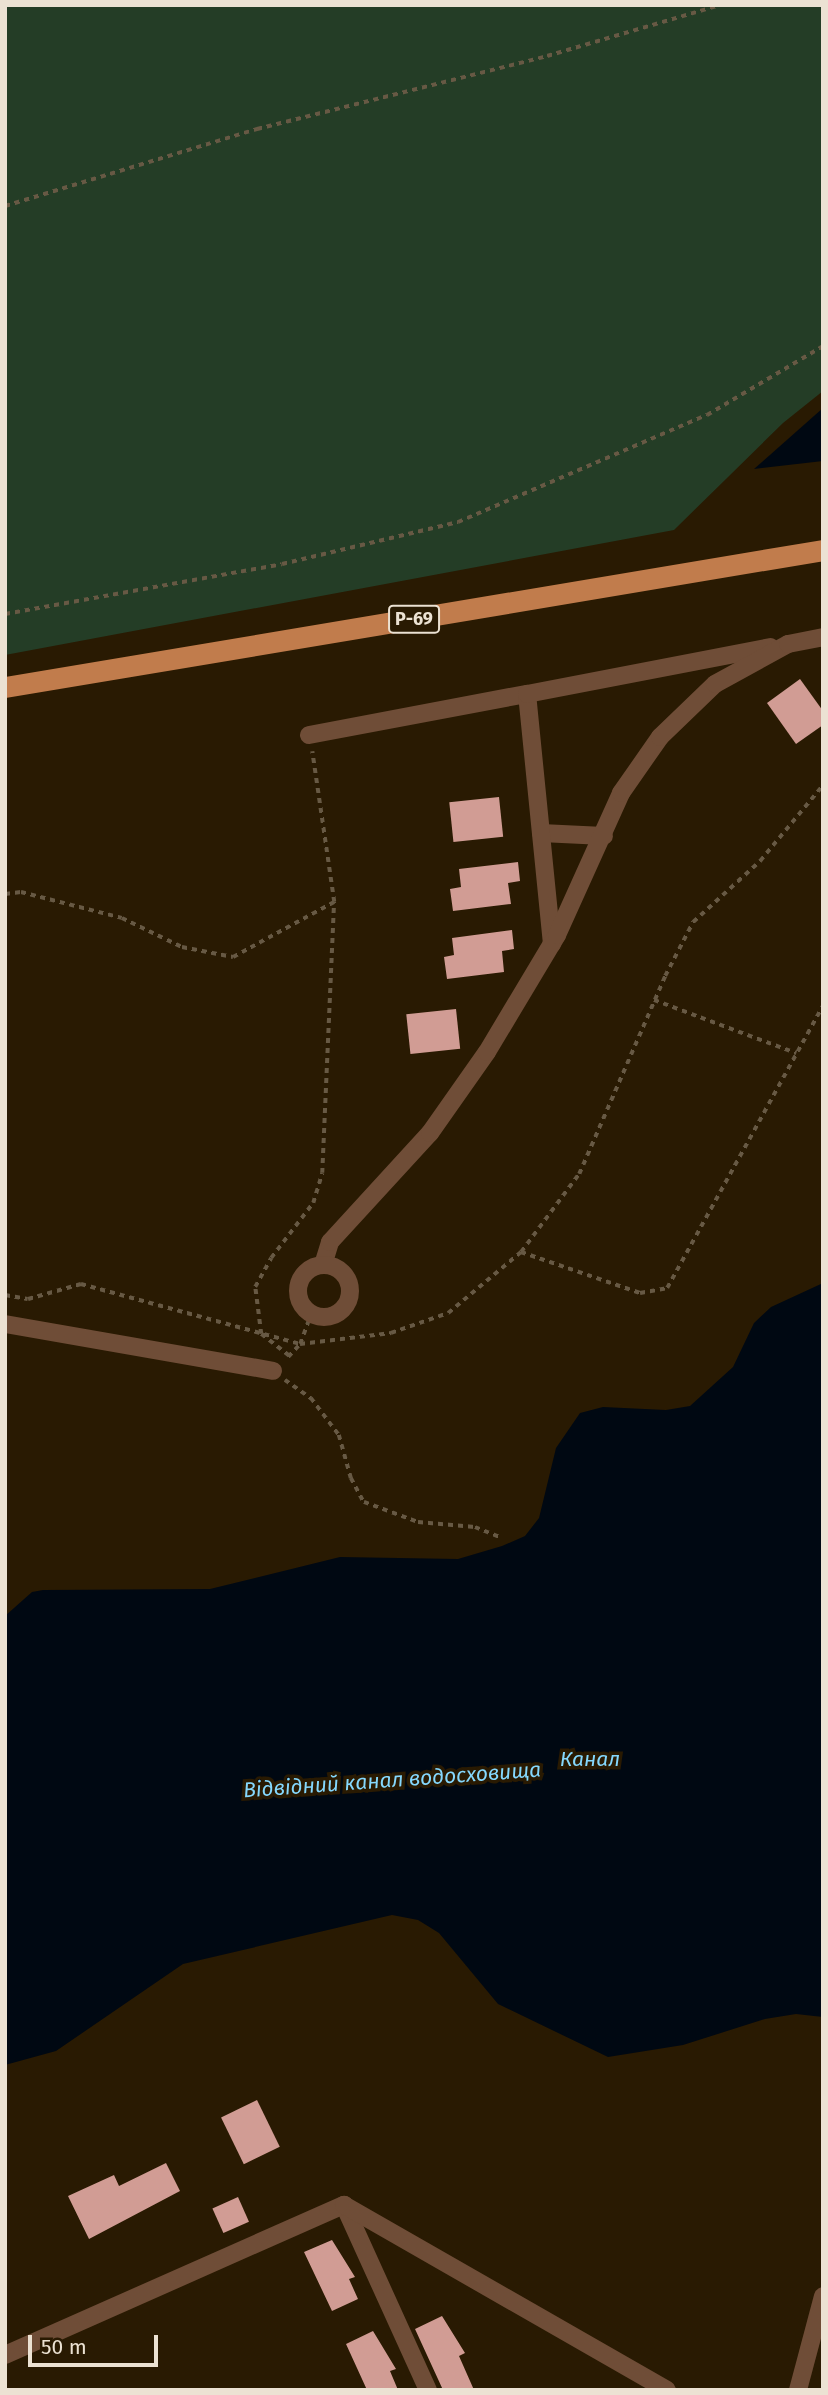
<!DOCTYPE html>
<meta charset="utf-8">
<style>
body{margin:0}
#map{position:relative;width:828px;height:2395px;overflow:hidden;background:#291a02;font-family:"Fira Sans",sans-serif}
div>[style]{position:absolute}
.green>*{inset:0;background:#243d26}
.water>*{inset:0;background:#000812}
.building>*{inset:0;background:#d19c94;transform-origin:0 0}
.path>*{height:3.5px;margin-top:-1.75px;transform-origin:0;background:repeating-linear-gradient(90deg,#675944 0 5px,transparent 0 10px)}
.minor>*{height:18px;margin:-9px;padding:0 9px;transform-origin:9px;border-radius:9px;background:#6f4d37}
.minor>.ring{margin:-9px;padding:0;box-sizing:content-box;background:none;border:18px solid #6f4d37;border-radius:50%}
.major>*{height:21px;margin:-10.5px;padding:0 10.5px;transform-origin:10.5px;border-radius:10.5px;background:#c17c4c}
span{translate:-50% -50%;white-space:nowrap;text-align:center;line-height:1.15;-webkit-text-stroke:7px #291a02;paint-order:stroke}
.shield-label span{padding:2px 5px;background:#291a02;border:2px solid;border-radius:5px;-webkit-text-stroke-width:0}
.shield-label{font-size:18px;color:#ece2d3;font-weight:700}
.water-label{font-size:21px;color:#85d8fd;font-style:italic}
.frame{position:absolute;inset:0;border:7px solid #ece2d3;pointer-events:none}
.scale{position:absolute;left:28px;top:2335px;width:130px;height:32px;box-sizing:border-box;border:4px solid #ece2d3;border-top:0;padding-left:9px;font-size:21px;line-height:24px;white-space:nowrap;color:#ece2d3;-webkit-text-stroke:5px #291a02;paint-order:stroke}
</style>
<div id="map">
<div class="green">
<i style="clip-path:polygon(5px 5px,823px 5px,823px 391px,783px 423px,674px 530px,5px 655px)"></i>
</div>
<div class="water">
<i style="clip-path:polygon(823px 408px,823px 461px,754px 469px)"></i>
<i style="clip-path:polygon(823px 1283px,823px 2017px,796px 2014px,765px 2019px,683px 2045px,608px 2057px,498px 2004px,439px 1933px,418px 1920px,392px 1915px,183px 1964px,56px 2051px,5px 2065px,5px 1616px,32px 1592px,43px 1590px,210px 1589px,340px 1557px,458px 1559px,502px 1546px,525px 1536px,539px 1518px,556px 1448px,580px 1413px,603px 1407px,666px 1410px,690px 1406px,733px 1367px,754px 1323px,771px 1307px)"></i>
</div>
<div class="building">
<i style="clip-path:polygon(800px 679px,823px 711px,823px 725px,796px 744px,767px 703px)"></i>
<i style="left:499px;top:797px;width:40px;height:50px;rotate:84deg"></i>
<i style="clip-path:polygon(518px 862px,520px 881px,508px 883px,511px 904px,453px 911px,450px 889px,461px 887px,459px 869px)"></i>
<i style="clip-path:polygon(512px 930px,514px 949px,502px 951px,504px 972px,447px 979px,444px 957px,454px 955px,452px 938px)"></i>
<i style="left:456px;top:1009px;width:40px;height:50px;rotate:84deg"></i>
<i style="left:257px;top:2100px;width:52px;height:40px;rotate:64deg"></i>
<i style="clip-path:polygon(166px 2163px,180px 2191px,89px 2239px,68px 2196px,114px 2175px,119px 2186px)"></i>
<i style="left:238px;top:2197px;width:27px;height:28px;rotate:66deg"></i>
<i style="clip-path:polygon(332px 2240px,355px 2277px,349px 2279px,358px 2299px,332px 2311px,304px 2252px)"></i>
<i style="clip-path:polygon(442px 2316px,465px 2353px,459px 2356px,474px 2390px,443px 2390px,415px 2329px)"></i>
<i style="clip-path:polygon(373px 2331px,396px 2369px,390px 2371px,398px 2390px,367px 2390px,346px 2344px)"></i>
</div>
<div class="path">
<i style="left:5px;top:206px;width:264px;rotate:-17deg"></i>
<i style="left:257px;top:129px;width:299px;rotate:-14.1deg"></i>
<i style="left:547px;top:56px;width:180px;rotate:-16.4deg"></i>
<i style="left:5px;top:614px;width:281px;rotate:-10.2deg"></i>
<i style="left:282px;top:564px;width:181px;rotate:-13.4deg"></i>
<i style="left:458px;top:522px;width:271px;rotate:-23.3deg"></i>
<i style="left:707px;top:415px;width:135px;rotate:-30.7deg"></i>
<i style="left:5px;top:894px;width:16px;rotate:-7deg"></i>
<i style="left:21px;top:892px;width:104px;rotate:14.4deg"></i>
<i style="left:122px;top:918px;width:67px;rotate:25.8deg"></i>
<i style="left:182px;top:947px;width:52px;rotate:11.1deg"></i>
<i style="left:233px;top:957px;width:115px;rotate:-28.6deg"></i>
<i style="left:334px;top:902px;width:152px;rotate:-98.3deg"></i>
<i style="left:654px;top:1000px;width:152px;rotate:20.5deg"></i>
<i style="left:521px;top:1252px;width:126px;rotate:19deg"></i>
<i style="left:640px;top:1293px;width:27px;rotate:-10deg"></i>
<i style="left:667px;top:1288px;width:323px;rotate:-61.1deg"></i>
<i style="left:5px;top:1295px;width:23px;rotate:10deg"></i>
<i style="left:28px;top:1299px;width:55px;rotate:-15.8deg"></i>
<i style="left:81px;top:1284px;width:227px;rotate:15.3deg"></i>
<i style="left:300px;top:1344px;width:92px;rotate:-6.9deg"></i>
<i style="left:391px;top:1333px;width:60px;rotate:-19.3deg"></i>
<i style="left:448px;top:1313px;width:95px;rotate:-39.9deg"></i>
<i style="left:521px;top:1252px;width:97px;rotate:-53.4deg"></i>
<i style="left:579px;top:1174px;width:216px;rotate:-66.5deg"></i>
<i style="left:665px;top:976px;width:61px;rotate:-62.6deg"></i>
<i style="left:693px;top:922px;width:91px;rotate:-42.3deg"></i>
<i style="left:760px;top:861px;width:99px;rotate:-50.3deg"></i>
<i style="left:289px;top:1356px;width:36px;rotate:-142deg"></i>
<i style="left:261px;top:1334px;width:47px;rotate:-97.3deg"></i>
<i style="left:255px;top:1287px;width:33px;rotate:-61deg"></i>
<i style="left:271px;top:1258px;width:69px;rotate:-52.6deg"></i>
<i style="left:313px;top:1203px;width:31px;rotate:-73deg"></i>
<i style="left:322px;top:1173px;width:271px;rotate:-87.5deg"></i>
<i style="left:288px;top:1357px;width:18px;rotate:-47deg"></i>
<i style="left:300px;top:1344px;width:32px;rotate:-70deg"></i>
<i style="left:285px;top:1380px;width:32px;rotate:35deg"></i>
<i style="left:311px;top:1398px;width:46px;rotate:52.9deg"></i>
<i style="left:339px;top:1435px;width:45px;rotate:74.4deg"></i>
<i style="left:351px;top:1478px;width:27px;rotate:62deg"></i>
<i style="left:364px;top:1502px;width:58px;rotate:20.3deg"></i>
<i style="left:418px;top:1522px;width:57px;rotate:5deg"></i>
<i style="left:475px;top:1527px;width:27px;rotate:22deg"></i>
</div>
<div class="minor">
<i style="left:309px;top:735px;width:222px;rotate:-10.7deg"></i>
<i style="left:541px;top:833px;width:63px;rotate:2.7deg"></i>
<i style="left:552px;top:944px;width:251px;rotate:-95.7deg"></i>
<i style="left:527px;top:694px;width:248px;rotate:-10.9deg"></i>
<i style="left:323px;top:1265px;width:24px;rotate:-73deg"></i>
<i style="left:330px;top:1242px;width:148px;rotate:-47.5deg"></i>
<i style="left:430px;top:1133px;width:99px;rotate:-54.9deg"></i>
<i style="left:487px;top:1052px;width:136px;rotate:-59.1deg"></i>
<i style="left:557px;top:935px;width:156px;rotate:-65.7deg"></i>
<i style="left:621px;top:793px;width:68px;rotate:-55.1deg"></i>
<i style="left:660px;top:737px;width:76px;rotate:-43.9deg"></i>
<i style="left:715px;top:684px;width:83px;rotate:-28.7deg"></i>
<i style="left:788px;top:644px;width:36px;rotate:-11deg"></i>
<i class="ring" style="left:298px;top:1265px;width:34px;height:34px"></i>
<i style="left:5px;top:1324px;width:272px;rotate:9.9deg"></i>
<i style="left:344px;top:2205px;width:203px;rotate:65.6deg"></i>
<i style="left:5px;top:2355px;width:371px;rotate:-23.9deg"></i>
<i style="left:344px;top:2205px;width:372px;rotate:29.8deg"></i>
<i style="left:798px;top:2390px;width:97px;rotate:-75.1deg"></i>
</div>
<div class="major">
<i style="left:5px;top:687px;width:829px;rotate:-9.51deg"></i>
</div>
<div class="shield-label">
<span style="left:414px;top:619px">Р-69</span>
</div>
<div class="water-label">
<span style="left:590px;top:1759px">Канал</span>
<span style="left:392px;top:1780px;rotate:-4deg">Відвідний канал водосховища</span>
</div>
<div class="frame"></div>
<div class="scale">50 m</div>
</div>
